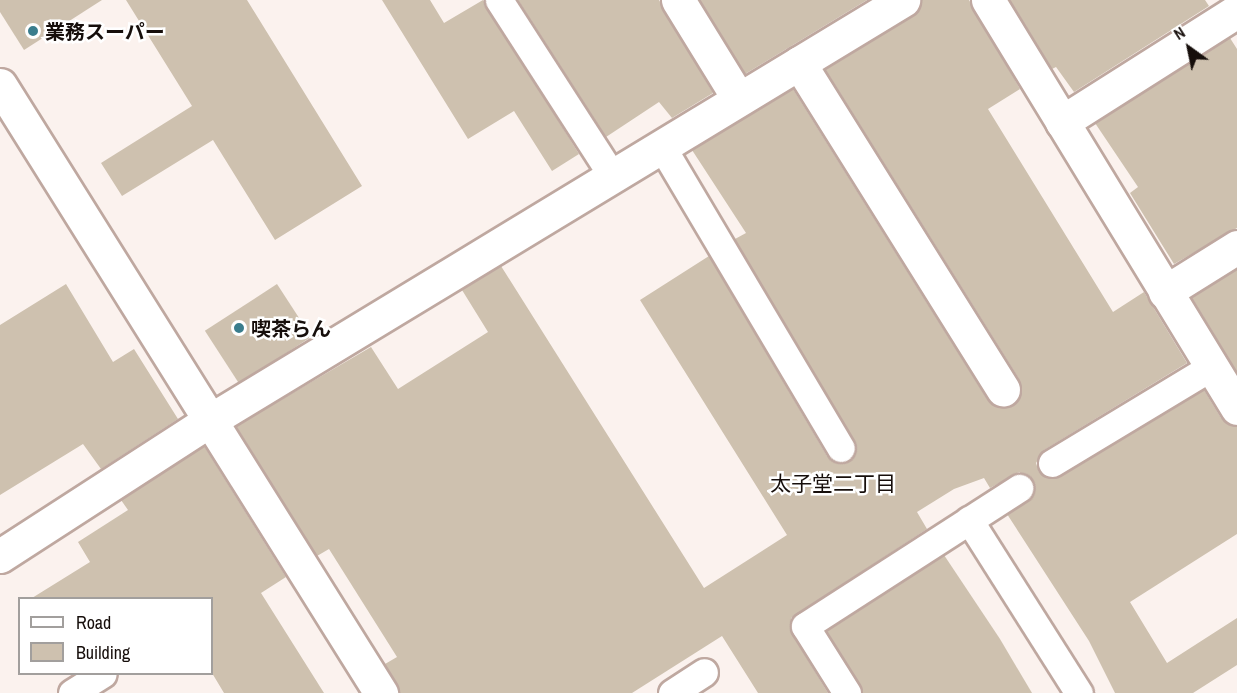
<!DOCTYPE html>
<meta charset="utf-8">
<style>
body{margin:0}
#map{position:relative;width:1237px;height:693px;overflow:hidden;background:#fbf2ee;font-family:"Archivo Narrow","Noto Sans JP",sans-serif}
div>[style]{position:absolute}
.building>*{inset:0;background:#cec1af;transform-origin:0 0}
.roads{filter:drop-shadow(2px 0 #bfa8a0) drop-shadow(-2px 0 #bfa8a0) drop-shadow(0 2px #bfa8a0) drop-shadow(0 -2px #bfa8a0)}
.service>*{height:27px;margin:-13.5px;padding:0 13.5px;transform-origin:13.5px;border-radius:13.5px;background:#fff}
.minor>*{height:33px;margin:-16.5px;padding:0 16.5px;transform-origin:16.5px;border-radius:16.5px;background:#fff}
.dots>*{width:16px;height:16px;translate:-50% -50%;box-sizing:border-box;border:3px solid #fff;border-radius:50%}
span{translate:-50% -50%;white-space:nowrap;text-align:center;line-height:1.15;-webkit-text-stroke:5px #fff;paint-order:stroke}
.poi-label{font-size:20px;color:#160e0b;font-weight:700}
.left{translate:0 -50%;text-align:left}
.neighbourhood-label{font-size:21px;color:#160e0b}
.legend{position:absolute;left:18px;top:597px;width:195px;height:78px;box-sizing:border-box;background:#fff;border:2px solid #a29f9d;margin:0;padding:8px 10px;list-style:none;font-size:18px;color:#160e0b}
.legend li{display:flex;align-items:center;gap:12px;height:30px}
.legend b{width:30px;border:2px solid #a29f9d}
.north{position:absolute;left:1159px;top:18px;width:60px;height:60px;-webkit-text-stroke:4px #fff;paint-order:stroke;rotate:327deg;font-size:16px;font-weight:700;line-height:24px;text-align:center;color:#160e0b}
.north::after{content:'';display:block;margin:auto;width:21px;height:27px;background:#160e0b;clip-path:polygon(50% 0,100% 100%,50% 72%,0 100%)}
</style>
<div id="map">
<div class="building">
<i style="clip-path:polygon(0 0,102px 0,24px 50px,0 12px)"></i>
<i style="clip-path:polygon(126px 0,247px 0,362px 186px,275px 240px,213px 140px,122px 196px,101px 163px,192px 106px)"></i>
<i style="clip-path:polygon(382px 0,430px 0,444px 23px,483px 0,579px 154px,552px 171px,514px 111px,468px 139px)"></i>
<i style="clip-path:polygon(518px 0,659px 0,713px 93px,672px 118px,659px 102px,606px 137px)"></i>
<i style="clip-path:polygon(700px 0,867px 0,745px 74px)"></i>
<i style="clip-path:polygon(922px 0,969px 0,1020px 89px,988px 109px,1113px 312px,1144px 292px,1187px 363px,1044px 450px,1036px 463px,1039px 472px,1060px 476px,1204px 390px,1221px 418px,1237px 427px,1237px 534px,1130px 602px,1167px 663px,1237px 618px,1237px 665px,1193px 693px,1115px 693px,1089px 641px,1007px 514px,1033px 495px,1032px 480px,1019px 472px,990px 488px,984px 478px,954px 489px,917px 512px,927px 529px,791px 618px,792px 634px,828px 693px,758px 693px,722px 636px,632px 693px,400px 693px,385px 664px,397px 657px,329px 549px,317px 556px,236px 426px,371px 347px,398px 389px,488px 332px,462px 290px,501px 266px,704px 588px,787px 535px,640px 300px,709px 256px,827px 456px,842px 464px,857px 448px,735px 239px,746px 233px,692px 150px,793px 89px,987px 399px,1003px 408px,1019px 398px,1019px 379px,825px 69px,913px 16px)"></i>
<i style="clip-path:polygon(1010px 0,1205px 0,1209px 6px,1074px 92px,1056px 67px,1052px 69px)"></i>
<i style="clip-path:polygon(1230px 38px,1237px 49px,1237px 228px,1174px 264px,1130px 193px,1138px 187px,1095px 123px)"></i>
<i style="clip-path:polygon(1237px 269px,1237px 372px,1192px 298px)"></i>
<i style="clip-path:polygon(66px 284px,113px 362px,134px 349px,178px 419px,101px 469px,83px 444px,0 495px,0 325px)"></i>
<i style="left:277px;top:284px;width:63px;height:86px;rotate:57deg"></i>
<i style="clip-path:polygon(204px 446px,286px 577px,261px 593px,324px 693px,224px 693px,212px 673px,212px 598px,32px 598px,90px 562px,78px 542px,128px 510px,121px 500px)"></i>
<i style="clip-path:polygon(944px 555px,1000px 639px,1032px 693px,863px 693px,827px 631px)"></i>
</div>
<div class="roads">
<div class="service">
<i style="left:499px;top:0;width:211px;rotate:57.2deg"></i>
<i style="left:662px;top:147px;width:350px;rotate:59.3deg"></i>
<i style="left:1052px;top:463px;width:186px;rotate:-31.1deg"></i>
<i style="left:969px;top:520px;width:205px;rotate:57.6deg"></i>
<i style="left:72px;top:693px;width:36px;rotate:-32deg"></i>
<i style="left:672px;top:693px;width:38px;rotate:-33deg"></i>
<i style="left:847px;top:693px;width:79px;rotate:-122.1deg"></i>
<i style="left:805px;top:626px;width:255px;rotate:-32.8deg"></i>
</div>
<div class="minor">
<i style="left:678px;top:0;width:116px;rotate:58.4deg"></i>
<i style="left:988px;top:0;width:478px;rotate:58.6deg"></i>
<i style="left:799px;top:63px;width:385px;rotate:58deg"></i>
<i style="left:0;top:85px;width:718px;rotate:57.93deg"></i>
<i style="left:1062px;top:122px;width:207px;rotate:-32.4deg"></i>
<i style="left:1165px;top:292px;width:85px;rotate:-32deg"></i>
<i style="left:0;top:556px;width:249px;rotate:-32.9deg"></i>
<i style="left:209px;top:421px;width:812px;rotate:-31.24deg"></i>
</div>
</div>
<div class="dots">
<i style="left:33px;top:31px;background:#3a7d8d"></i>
<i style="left:239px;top:328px;background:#3a7d8d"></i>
</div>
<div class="poi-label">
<span class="left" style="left:45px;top:31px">業務スーパー</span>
<span class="left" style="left:251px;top:328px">喫茶らん</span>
</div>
<div class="neighbourhood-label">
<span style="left:833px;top:484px">太子堂二丁目</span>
</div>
<ul class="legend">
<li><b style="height:8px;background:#fff"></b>Road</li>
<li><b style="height:16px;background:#cec1af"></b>Building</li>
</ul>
<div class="north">N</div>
</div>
